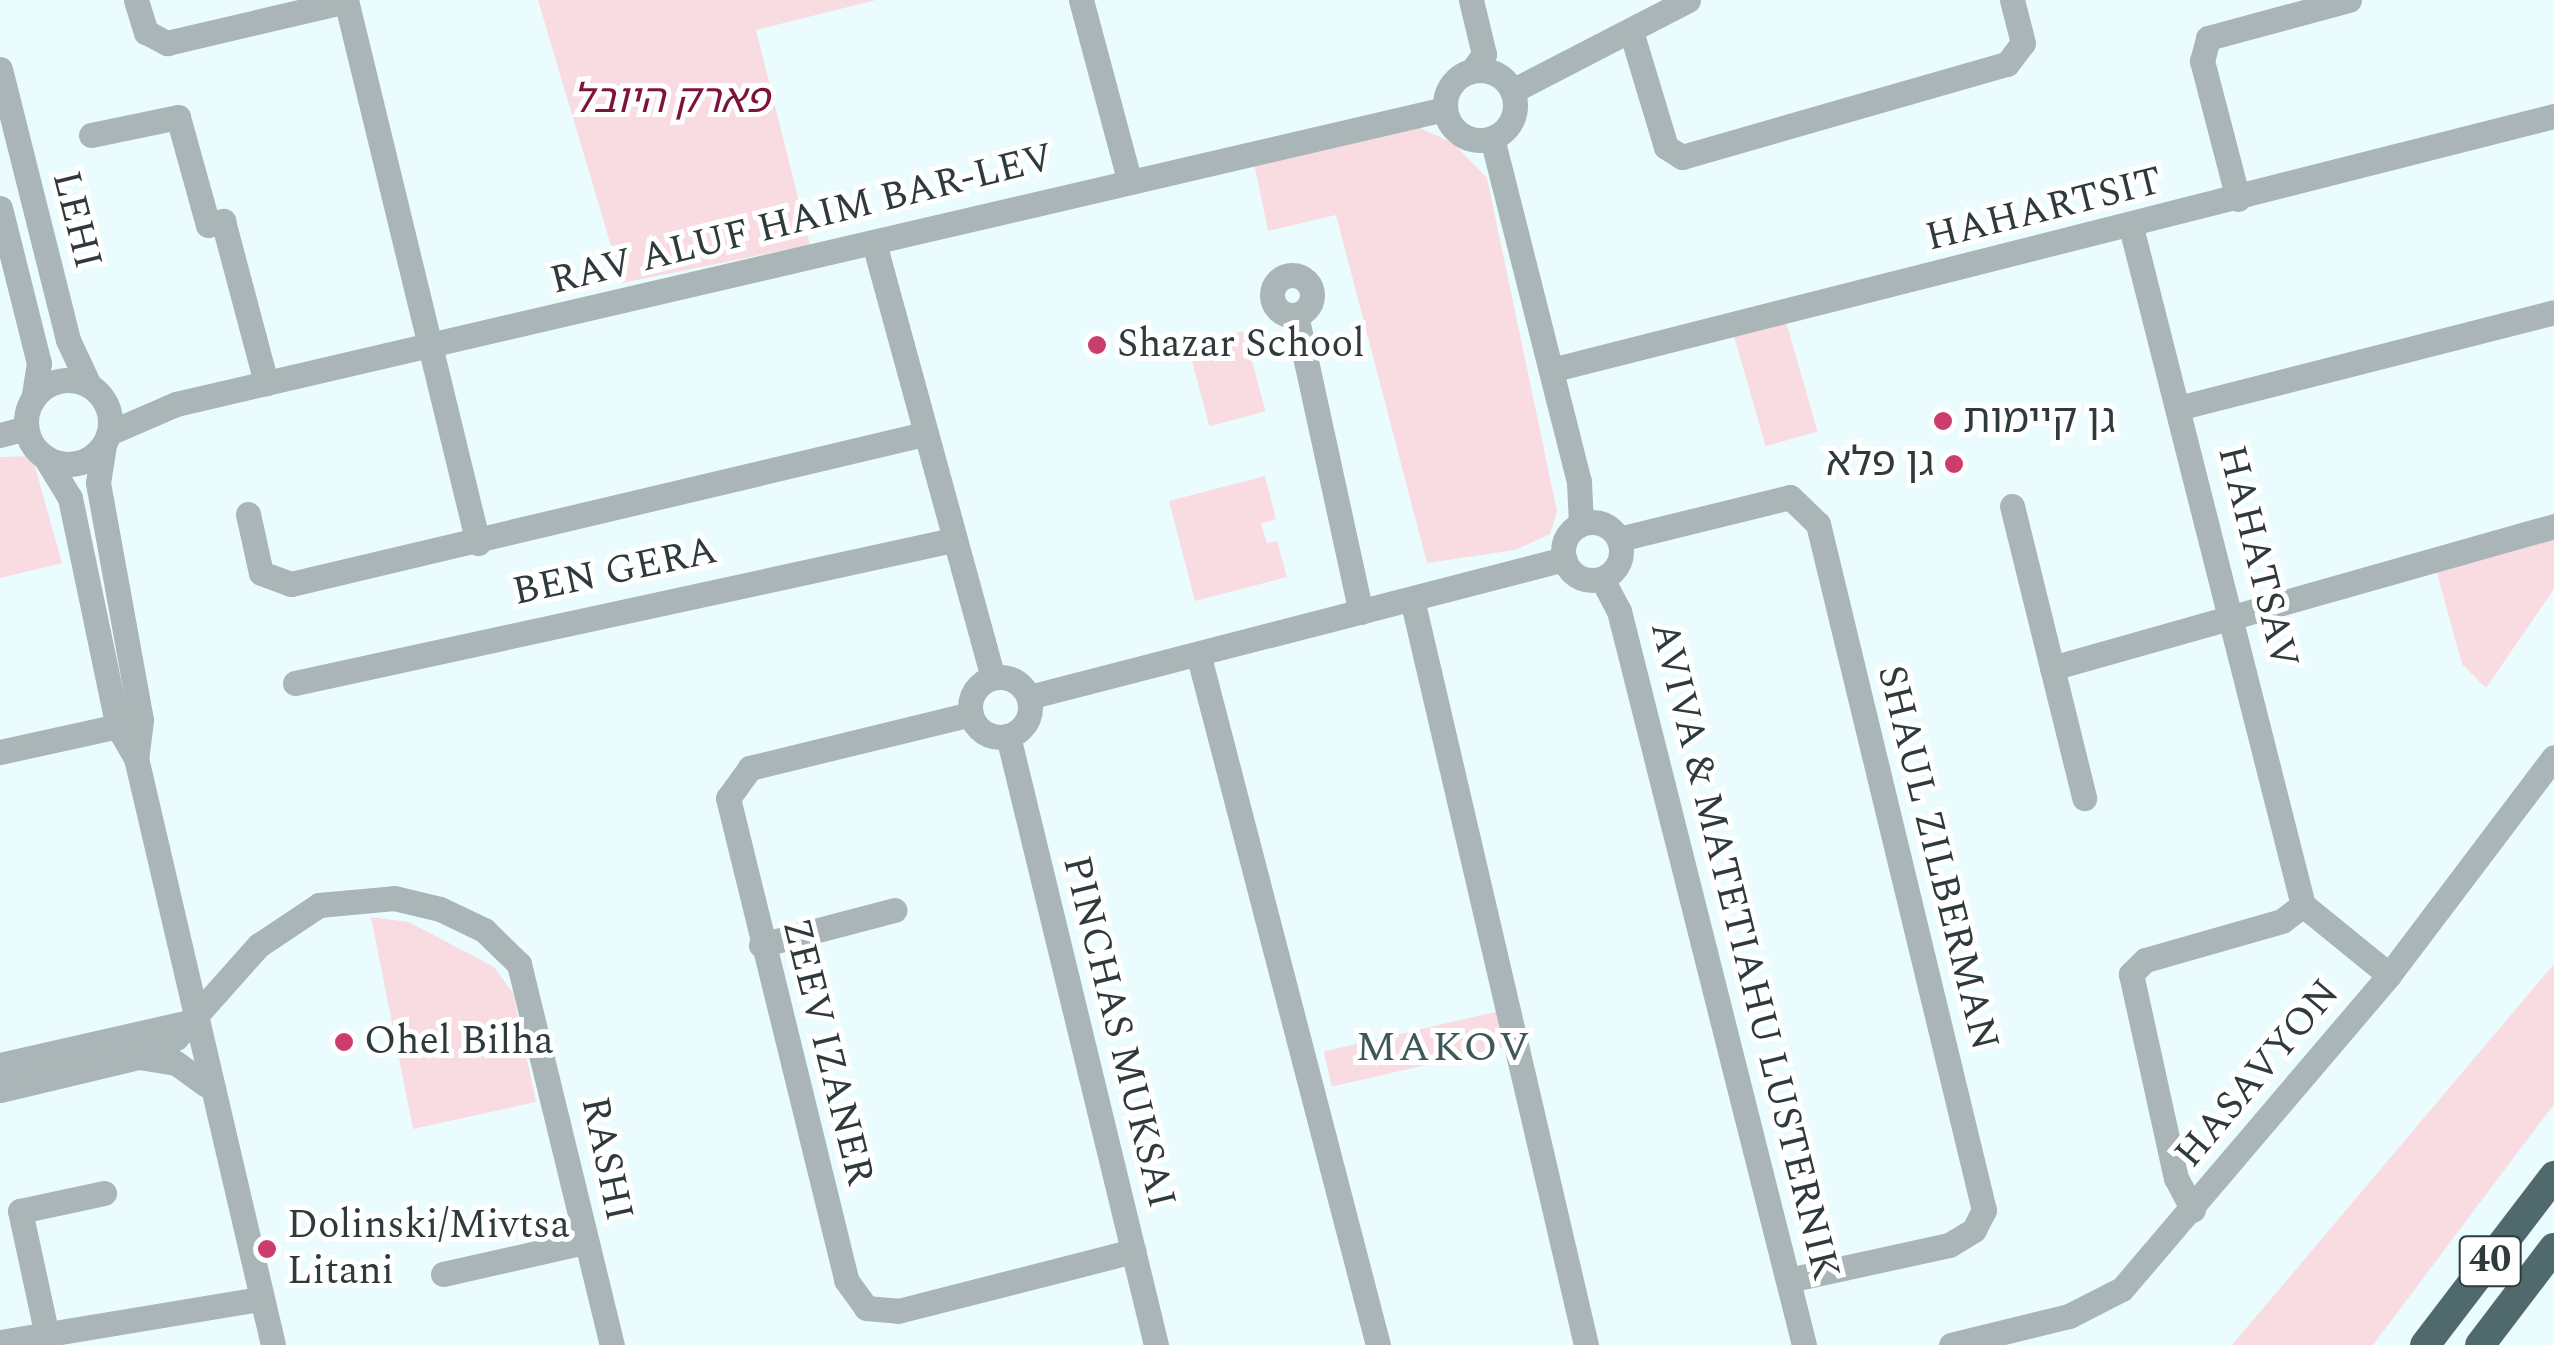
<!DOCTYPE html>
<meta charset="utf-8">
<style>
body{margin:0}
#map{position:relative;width:2554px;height:1345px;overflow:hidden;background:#ebfcfe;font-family:Spectral,"Noto Sans Hebrew",serif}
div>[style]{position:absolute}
.green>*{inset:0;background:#f8dce1;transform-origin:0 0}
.minor>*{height:25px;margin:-12.5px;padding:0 12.5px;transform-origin:12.5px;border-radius:12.5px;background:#a9b5b6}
.minor>.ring{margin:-12.5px;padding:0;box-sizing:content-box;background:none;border:25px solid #a9b5b6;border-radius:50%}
.highway>*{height:30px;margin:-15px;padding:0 15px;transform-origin:15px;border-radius:15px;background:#50696c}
.dots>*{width:28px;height:28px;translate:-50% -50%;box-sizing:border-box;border:5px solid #fff;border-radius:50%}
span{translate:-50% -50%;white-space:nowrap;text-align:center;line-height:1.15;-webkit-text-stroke:10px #fff;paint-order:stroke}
.shield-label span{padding:2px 8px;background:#fff;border:2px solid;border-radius:8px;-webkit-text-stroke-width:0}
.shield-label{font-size:38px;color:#2e3a3b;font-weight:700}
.park-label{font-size:40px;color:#7d133b;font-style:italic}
.street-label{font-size:40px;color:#2e3a3b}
.poi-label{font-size:40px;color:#2e3a3b}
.left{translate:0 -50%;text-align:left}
.right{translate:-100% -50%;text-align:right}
.neighbourhood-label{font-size:42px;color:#3e575a;letter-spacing:2.5px}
</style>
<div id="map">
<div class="green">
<i style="clip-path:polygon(538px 0,876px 0,756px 30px,810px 245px,622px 283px)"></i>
<i style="clip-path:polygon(1420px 128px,1453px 143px,1487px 178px,1557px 511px,1550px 534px,1515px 550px,1427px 563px,1336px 215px,1268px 231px,1253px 158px)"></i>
<i style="left:1785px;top:318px;width:118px;height:54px;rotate:74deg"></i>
<i style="left:1244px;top:331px;width:83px;height:58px;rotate:75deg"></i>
<i style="clip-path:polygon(32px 456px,62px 563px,0 578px,0 457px)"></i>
<i style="clip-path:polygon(1265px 476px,1276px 519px,1261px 524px,1267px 543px,1277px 541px,1287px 577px,1195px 601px,1169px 501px)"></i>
<i style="clip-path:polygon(2554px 534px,2554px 589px,2486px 688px,2462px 664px,2434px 562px)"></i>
<i style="clip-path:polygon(371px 917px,409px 922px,494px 967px,513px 993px,536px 1102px,413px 1129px)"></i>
<i style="clip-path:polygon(2554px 964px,2554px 1104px,2373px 1345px,2232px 1345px)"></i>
<i style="left:1504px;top:1010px;width:36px;height:185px;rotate:77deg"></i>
</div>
<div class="minor">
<i style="left:136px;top:0;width:34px;rotate:73deg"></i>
<i style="left:146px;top:32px;width:24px;rotate:28deg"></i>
<i style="left:167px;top:43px;width:184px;rotate:-13.2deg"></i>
<i style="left:346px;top:0;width:559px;rotate:76.34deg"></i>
<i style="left:1081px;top:0;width:185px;rotate:75deg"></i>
<i style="left:1471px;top:0;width:56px;rotate:76.5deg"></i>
<i style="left:1484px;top:54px;width:19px;rotate:125deg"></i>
<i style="left:1631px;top:31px;width:121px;rotate:73.2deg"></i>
<i style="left:1666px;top:147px;width:19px;rotate:32deg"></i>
<i style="left:1682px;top:157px;width:338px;rotate:-16deg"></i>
<i style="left:2007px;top:64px;width:26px;rotate:-53deg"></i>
<i style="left:2023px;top:43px;width:44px;rotate:-104.3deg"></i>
<i style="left:0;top:69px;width:279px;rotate:75.9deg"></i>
<i style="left:68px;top:340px;width:50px;rotate:65deg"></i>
<i class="ring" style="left:1445px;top:70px;width:45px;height:45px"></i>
<i style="left:1512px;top:91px;width:198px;rotate:-27.3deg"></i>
<i style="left:91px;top:135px;width:89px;rotate:-11.7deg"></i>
<i style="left:178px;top:117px;width:112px;rotate:74.5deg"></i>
<i style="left:208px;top:225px;width:16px;rotate:-15deg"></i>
<i style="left:223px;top:221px;width:168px;rotate:75.1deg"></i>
<i style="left:1492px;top:138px;width:355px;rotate:75.8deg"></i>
<i style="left:1579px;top:482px;width:42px;rotate:87.3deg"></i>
<i style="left:2238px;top:199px;width:143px;rotate:-104.6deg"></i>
<i style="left:2202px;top:61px;width:24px;rotate:-75deg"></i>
<i style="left:2208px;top:38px;width:146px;rotate:-15.1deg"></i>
<i style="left:0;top:208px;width:160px;rotate:75.9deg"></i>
<i style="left:39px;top:363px;width:36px;rotate:99deg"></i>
<i style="left:2131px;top:227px;width:699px;rotate:75.77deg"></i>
<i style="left:2303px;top:905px;width:26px;rotate:143deg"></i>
<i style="left:2282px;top:921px;width:142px;rotate:164.1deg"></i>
<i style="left:2145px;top:960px;width:20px;rotate:135deg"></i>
<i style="left:2131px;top:974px;width:209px;rotate:77.6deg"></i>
<i style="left:2176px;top:1178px;width:36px;rotate:62deg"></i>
<i style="left:874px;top:243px;width:450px;rotate:74.7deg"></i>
<i class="ring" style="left:1272px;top:275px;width:15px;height:15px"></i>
<i style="left:1296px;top:315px;width:304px;rotate:77.7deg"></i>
<i style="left:1551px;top:370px;width:1035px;rotate:-14.21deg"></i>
<i class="ring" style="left:26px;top:380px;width:59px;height:59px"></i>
<i style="left:2182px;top:407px;width:384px;rotate:-14.3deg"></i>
<i style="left:109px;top:433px;width:73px;rotate:-23.4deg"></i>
<i style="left:176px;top:404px;width:1303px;rotate:-13.09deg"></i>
<i style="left:0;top:435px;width:27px;rotate:-15deg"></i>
<i style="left:104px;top:445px;width:38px;rotate:99deg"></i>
<i style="left:98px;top:483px;width:241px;rotate:79.7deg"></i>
<i style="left:141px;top:720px;width:38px;rotate:97deg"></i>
<i style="left:45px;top:457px;width:48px;rotate:58.6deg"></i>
<i style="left:70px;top:498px;width:234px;rotate:78.2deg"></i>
<i style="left:118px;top:727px;width:36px;rotate:60deg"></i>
<i style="left:136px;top:758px;width:603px;rotate:76.86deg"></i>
<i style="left:2012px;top:506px;width:301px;rotate:76.1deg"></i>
<i style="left:248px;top:514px;width:60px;rotate:77.6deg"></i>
<i style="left:261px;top:573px;width:32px;rotate:20deg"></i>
<i style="left:291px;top:584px;width:651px;rotate:-13.33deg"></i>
<i class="ring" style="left:1563px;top:522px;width:33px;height:33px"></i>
<i style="left:1619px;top:539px;width:176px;rotate:-13.8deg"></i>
<i style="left:1790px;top:497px;width:39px;rotate:44deg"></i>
<i style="left:1818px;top:524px;width:706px;rotate:76.4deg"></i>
<i style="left:1984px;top:1210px;width:22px;rotate:117deg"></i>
<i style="left:1974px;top:1230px;width:29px;rotate:149deg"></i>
<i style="left:1949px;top:1245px;width:164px;rotate:167.7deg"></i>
<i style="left:1602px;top:579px;width:36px;rotate:62deg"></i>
<i style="left:1619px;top:611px;width:757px;rotate:75.85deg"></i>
<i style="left:1412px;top:599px;width:766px;rotate:76.87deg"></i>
<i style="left:1199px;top:657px;width:711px;rotate:75.42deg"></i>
<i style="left:2052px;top:668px;width:522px;rotate:-15.79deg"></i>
<i class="ring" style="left:970px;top:677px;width:35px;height:35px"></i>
<i style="left:295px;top:683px;width:673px;rotate:-12.26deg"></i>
<i style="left:1029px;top:697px;width:553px;rotate:-14.46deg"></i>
<i style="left:971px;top:714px;width:228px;rotate:166.3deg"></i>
<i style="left:750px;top:768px;width:37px;rotate:126deg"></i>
<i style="left:728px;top:798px;width:496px;rotate:76.2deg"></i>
<i style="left:846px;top:1280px;width:34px;rotate:54deg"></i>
<i style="left:866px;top:1308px;width:32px;rotate:5deg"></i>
<i style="left:898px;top:1311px;width:243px;rotate:-14.3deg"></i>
<i style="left:1008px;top:736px;width:627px;rotate:76.34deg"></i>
<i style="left:0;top:752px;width:135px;rotate:-12.4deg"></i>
<i style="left:2303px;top:905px;width:111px;rotate:39.1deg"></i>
<i style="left:761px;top:945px;width:138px;rotate:-14.7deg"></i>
<i style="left:139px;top:1057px;width:37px;rotate:9deg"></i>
<i style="left:176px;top:1063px;width:37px;rotate:36deg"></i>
<i style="left:0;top:1065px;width:198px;rotate:-12.8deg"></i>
<i style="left:0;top:1090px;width:142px;rotate:-13.4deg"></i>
<i style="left:138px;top:1057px;width:42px;rotate:-26.6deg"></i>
<i style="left:176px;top:1038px;width:125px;rotate:-48.3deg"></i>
<i style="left:259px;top:945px;width:72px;rotate:-33.7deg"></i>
<i style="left:319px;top:905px;width:75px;rotate:-5.3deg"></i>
<i style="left:394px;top:898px;width:47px;rotate:13.4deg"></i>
<i style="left:440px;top:909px;width:49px;rotate:25.5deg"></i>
<i style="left:484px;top:930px;width:49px;rotate:44.2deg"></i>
<i style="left:519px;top:964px;width:392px;rotate:76.3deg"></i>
<i style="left:443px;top:1274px;width:146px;rotate:-12.7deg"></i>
<i style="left:46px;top:1331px;width:123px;rotate:-102.2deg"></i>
<i style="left:20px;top:1211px;width:86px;rotate:-12.1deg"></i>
<i style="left:0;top:1342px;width:264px;rotate:-9.4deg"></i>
<i style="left:1951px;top:1345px;width:122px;rotate:-13.8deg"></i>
<i style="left:2069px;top:1316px;width:59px;rotate:-27deg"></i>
<i style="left:2122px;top:1289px;width:412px;rotate:-49.6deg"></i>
<i style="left:2389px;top:975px;width:273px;rotate:-52.9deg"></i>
</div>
<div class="highway">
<i style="left:2425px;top:1345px;width:213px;rotate:-52.6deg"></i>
<i style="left:2480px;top:1345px;width:122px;rotate:-52.7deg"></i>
</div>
<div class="dots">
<i style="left:1097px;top:345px;background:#ca3d6c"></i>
<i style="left:1943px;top:421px;background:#ca3d6c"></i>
<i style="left:1954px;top:464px;background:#ca3d6c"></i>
<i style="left:344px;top:1042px;background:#ca3d6c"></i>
<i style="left:267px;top:1249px;background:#ca3d6c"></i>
</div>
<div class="shield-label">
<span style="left:2490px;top:1261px">40</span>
</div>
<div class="park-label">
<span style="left:671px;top:101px">פארק היובל</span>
</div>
<div class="street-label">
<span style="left:2044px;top:210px;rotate:-14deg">HAHARTSIT</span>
<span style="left:76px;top:220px;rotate:76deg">LEHI</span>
<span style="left:802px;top:220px;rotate:-14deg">RAV ALUF HAIM BAR-LEV</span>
<span style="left:2257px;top:557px;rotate:76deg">HAHATSAV</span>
<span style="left:615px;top:572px;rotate:-12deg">BEN GERA</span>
<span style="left:1937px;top:858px;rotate:76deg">SHAUL ZILBERMAN</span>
<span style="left:1744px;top:951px;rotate:76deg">AVIVA &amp; MATETIAHU LUSTERNIK</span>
<span style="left:1118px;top:1032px;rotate:76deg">PINCHAS MUKSAI</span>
<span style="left:827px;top:1052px;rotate:76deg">ZEEV IZANER</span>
<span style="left:2258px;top:1074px;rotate:-50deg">HASAVYON</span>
<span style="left:606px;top:1159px;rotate:78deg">RASHI</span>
</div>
<div class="poi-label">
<span class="left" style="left:1117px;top:345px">Shazar School</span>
<span class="left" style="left:1963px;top:421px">גן קיימות</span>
<span class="right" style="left:1934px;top:464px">גן פלא</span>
<span class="left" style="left:364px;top:1042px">Ohel Bilha</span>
<span class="left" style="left:287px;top:1249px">Dolinski/Mivtsa<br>Litani</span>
</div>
<div class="neighbourhood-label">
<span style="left:1444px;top:1048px">MAKOV</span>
</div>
</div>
